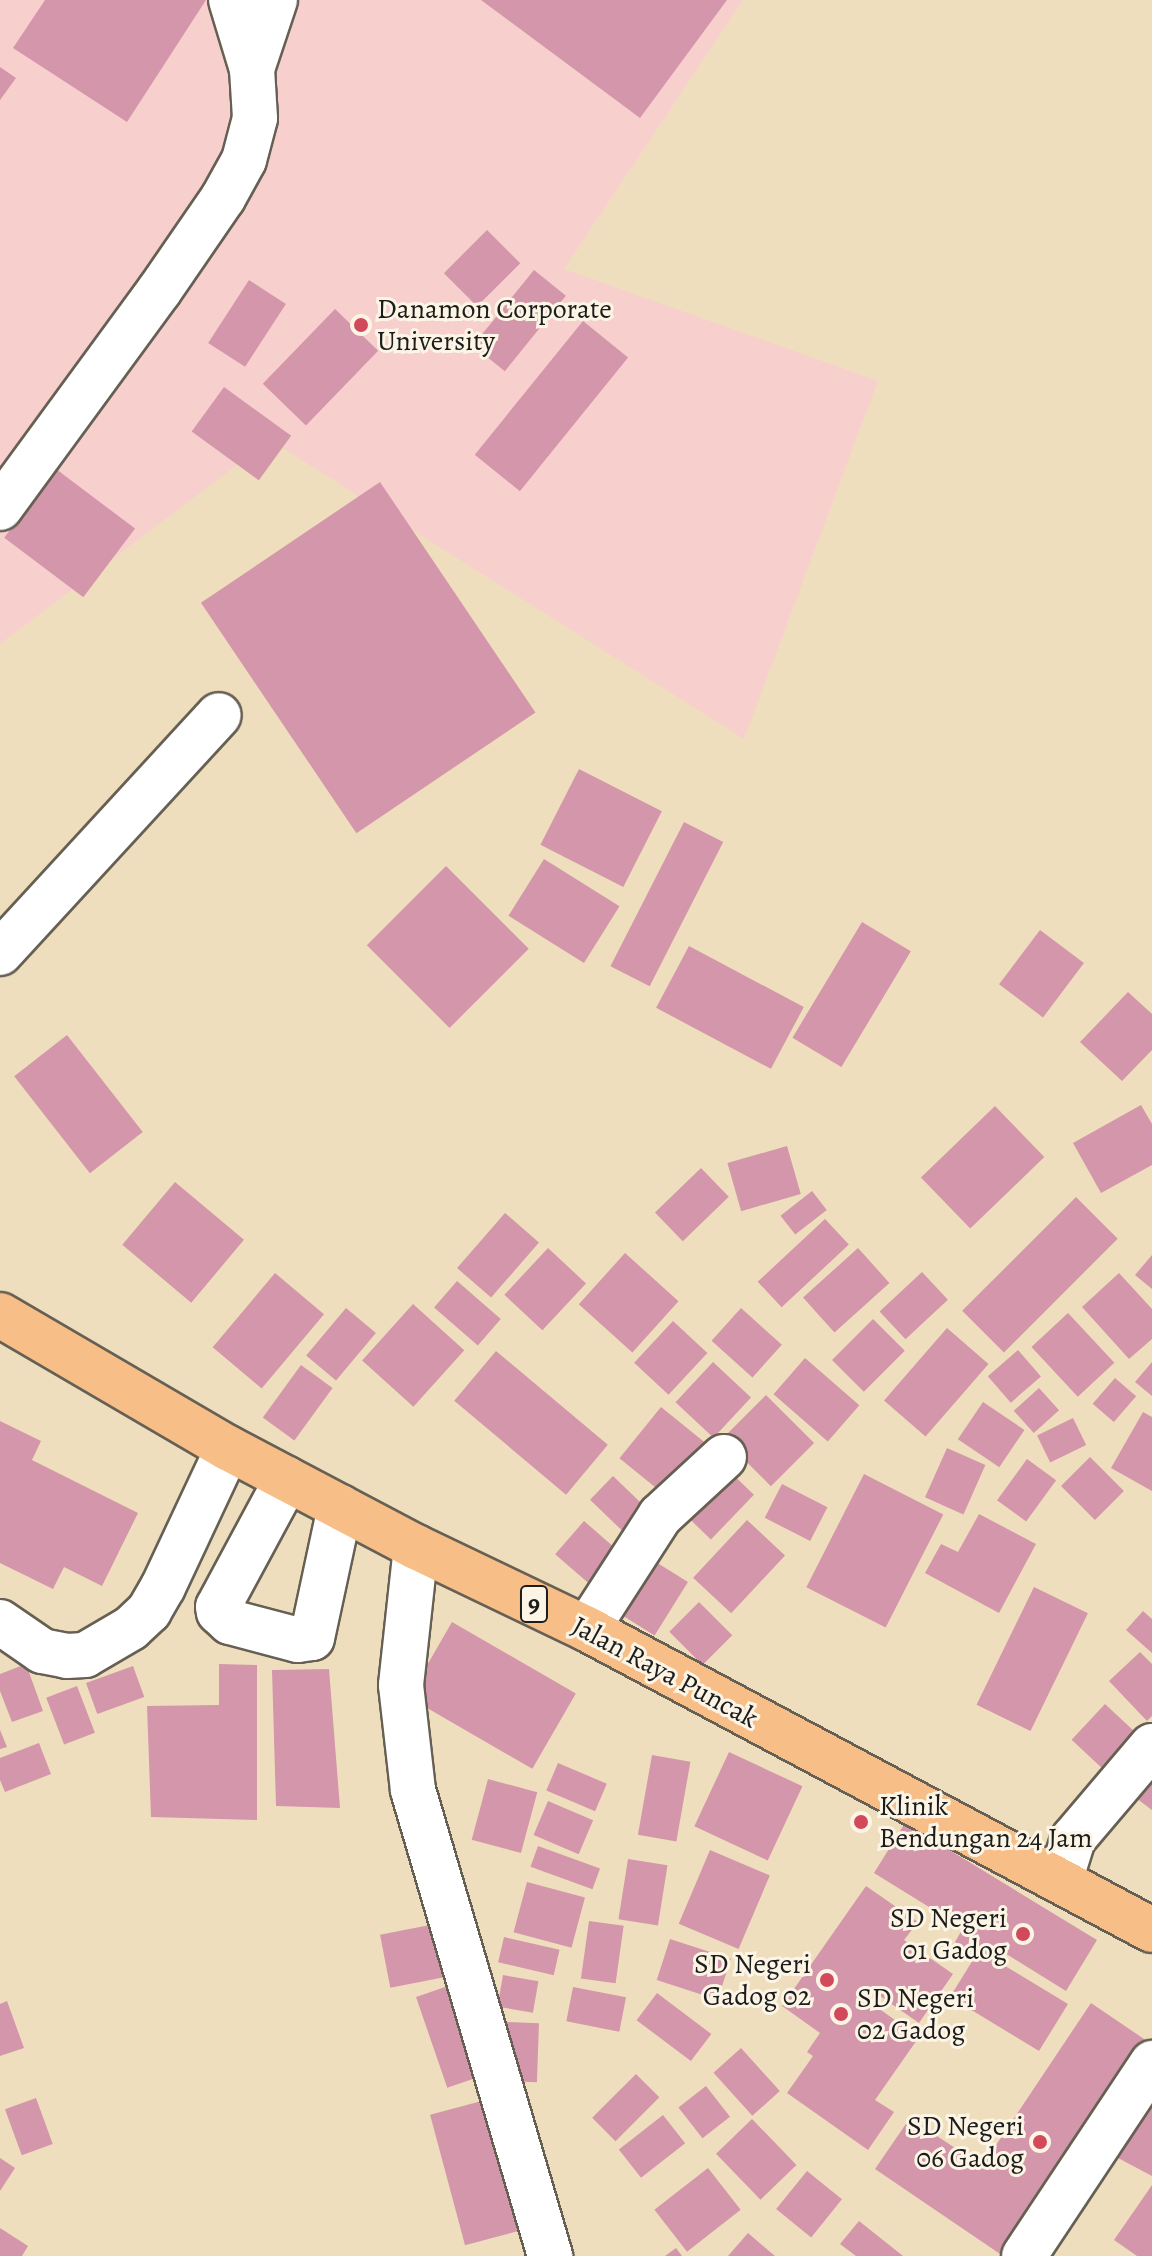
<!DOCTYPE html>
<style>
body{margin:0}
#map{position:relative;width:1152px;height:2256px;overflow:hidden;background:#efdebd;font-family:Alegreya,serif}
div>[style]{position:absolute}
.built>*{inset:0;background:#f7d0cd}
.building>*{inset:0;background:#d496aa;transform-origin:0 0}
.roads{filter:drop-shadow(2px 0 #666054) drop-shadow(-2px 0 #666054) drop-shadow(0 2px #666054) drop-shadow(0 -2px #666054)}
.minor>*{height:44px;margin:-22px;padding:0 22px;transform-origin:22px;border-radius:22px;background:#fff}
.highway>*{height:44px;margin:-22px;padding:0 22px;transform-origin:22px;border-radius:22px;background:#f7be87}
.dots>*{width:22px;height:22px;translate:-50% -50%;box-sizing:border-box;border:4px solid #fcf5e5;border-radius:50%}
span{translate:-50% -50%;white-space:nowrap;text-align:center;line-height:1.15;-webkit-text-stroke:6px #fcf5e5;paint-order:stroke}
.shield-label span{padding:2px 6px;background:#fcf5e5;border:2px solid;border-radius:6px;-webkit-text-stroke-width:0}
.shield-label{font-size:26px;color:#1c1c1c;font-weight:700}
.poi-label{font-size:28px;color:#1c1c1c}
.left{translate:0 -50%;text-align:left}
.right{translate:-100% -50%;text-align:right}
.street-label{font-size:28px;color:#1c1c1c}
</style>
<div id="map">
<div class="built">
<i style="clip-path:polygon(0 0,743px 0,564px 269px,878px 381px,744px 739px,270px 440px,0 644px)"></i>
</div>
<div class="building">
<i style="clip-path:polygon(45px 0,206px 0,127px 122px,13px 48px)"></i>
<i style="clip-path:polygon(481px 0,727px 0,640px 118px)"></i>
<i style="clip-path:polygon(0 67px,16px 78px,0 100px)"></i>
<i style="left:487px;top:230px;width:47px;height:61px;rotate:45deg"></i>
<i style="left:534px;top:270px;width:41px;height:97px;rotate:39deg"></i>
<i style="left:249px;top:280px;width:44px;height:75px;rotate:33deg"></i>
<i style="left:335px;top:309px;width:60px;height:104px;rotate:44deg"></i>
<i style="left:583px;top:321px;width:58px;height:172px;rotate:39deg"></i>
<i style="left:224px;top:387px;width:83px;height:55px;rotate:36deg"></i>
<i style="left:56px;top:469px;width:99px;height:86px;rotate:37deg"></i>
<i style="left:380px;top:482px;width:278px;height:216px;rotate:56deg"></i>
<i style="left:579px;top:769px;width:93px;height:85px;rotate:27deg"></i>
<i style="left:684px;top:822px;width:44px;height:162px;rotate:27deg"></i>
<i style="left:544px;top:859px;width:89px;height:67px;rotate:32deg"></i>
<i style="left:446px;top:866px;width:117px;height:112px;rotate:45deg"></i>
<i style="left:862px;top:922px;width:57px;height:135px;rotate:31deg"></i>
<i style="left:1040px;top:930px;width:55px;height:68px;rotate:37deg"></i>
<i style="left:689px;top:946px;width:130px;height:70px;rotate:28deg"></i>
<i style="clip-path:polygon(1128px 992px,1152px 1014px,1152px 1050px,1122px 1081px,1080px 1042px)"></i>
<i style="left:67px;top:1035px;width:123px;height:67px;rotate:52deg"></i>
<i style="clip-path:polygon(1141px 1105px,1152px 1124px,1152px 1165px,1101px 1193px,1073px 1143px)"></i>
<i style="left:995px;top:1106px;width:71px;height:103px;rotate:46deg"></i>
<i style="left:787px;top:1146px;width:50px;height:62px;rotate:74deg"></i>
<i style="left:701px;top:1168px;width:40px;height:64px;rotate:46deg"></i>
<i style="left:175px;top:1182px;width:90px;height:82px;rotate:40deg"></i>
<i style="left:812px;top:1191px;width:24px;height:40px;rotate:52deg"></i>
<i style="left:1076px;top:1197px;width:59px;height:161px;rotate:45deg"></i>
<i style="left:505px;top:1213px;width:45px;height:73px;rotate:41deg"></i>
<i style="left:825px;top:1219px;width:35px;height:92px;rotate:47deg"></i>
<i style="left:548px;top:1248px;width:52px;height:64px;rotate:43deg"></i>
<i style="left:858px;top:1248px;width:47px;height:74px;rotate:48deg"></i>
<i style="left:625px;top:1253px;width:72px;height:69px;rotate:42deg"></i>
<i style="clip-path:polygon(1152px 1255px,1152px 1289px,1135px 1275px)"></i>
<i style="left:922px;top:1272px;width:38px;height:58px;rotate:47deg"></i>
<i style="left:275px;top:1273px;width:64px;height:97px;rotate:40deg"></i>
<i style="clip-path:polygon(1119px 1273px,1152px 1309px,1152px 1339px,1129px 1359px,1082px 1307px)"></i>
<i style="left:457px;top:1281px;width:58px;height:35px;rotate:41deg"></i>
<i style="left:413px;top:1304px;width:69px;height:76px;rotate:42deg"></i>
<i style="left:346px;top:1308px;width:39px;height:62px;rotate:40deg"></i>
<i style="left:741px;top:1308px;width:55px;height:44px;rotate:42deg"></i>
<i style="left:1068px;top:1313px;width:68px;height:50px;rotate:47deg"></i>
<i style="left:873px;top:1319px;width:45px;height:58px;rotate:45deg"></i>
<i style="left:673px;top:1321px;width:47px;height:57px;rotate:43deg"></i>
<i style="left:947px;top:1328px;width:55px;height:96px;rotate:41deg"></i>
<i style="left:1018px;top:1350px;width:35px;height:40px;rotate:49deg"></i>
<i style="left:496px;top:1351px;width:146px;height:65px;rotate:40deg"></i>
<i style="left:805px;top:1358px;width:72px;height:48px;rotate:41deg"></i>
<i style="left:713px;top:1362px;width:52px;height:55px;rotate:43deg"></i>
<i style="clip-path:polygon(1152px 1362px,1152px 1396px,1135px 1382px)"></i>
<i style="left:301px;top:1365px;width:39px;height:65px;rotate:36deg"></i>
<i style="left:1115px;top:1378px;width:28px;height:34px;rotate:41deg"></i>
<i style="left:1039px;top:1388px;width:30px;height:34px;rotate:48deg"></i>
<i style="left:766px;top:1395px;width:68px;height:61px;rotate:45deg"></i>
<i style="left:983px;top:1402px;width:50px;height:45px;rotate:34deg"></i>
<i style="left:661px;top:1407px;width:62px;height:66px;rotate:39deg"></i>
<i style="clip-path:polygon(1143px 1412px,1152px 1417px,1152px 1491px,1111px 1468px)"></i>
<i style="left:1073px;top:1418px;width:30px;height:40px;rotate:64deg"></i>
<i style="clip-path:polygon(0 1421px,41px 1441px,32px 1460px,138px 1513px,102px 1586px,64px 1567px,53px 1589px,0 1563px)"></i>
<i style="left:947px;top:1448px;width:42px;height:54px;rotate:24deg"></i>
<i style="left:1090px;top:1457px;width:48px;height:41px;rotate:45deg"></i>
<i style="left:1027px;top:1459px;width:36px;height:51px;rotate:36deg"></i>
<i style="left:723px;top:1465px;width:43px;height:62px;rotate:44deg"></i>
<i style="left:864px;top:1474px;width:89px;height:127px;rotate:27deg"></i>
<i style="left:613px;top:1476px;width:61px;height:33px;rotate:44deg"></i>
<i style="left:782px;top:1484px;width:51px;height:38px;rotate:27deg"></i>
<i style="clip-path:polygon(979px 1514px,1036px 1544px,999px 1613px,925px 1573px,941px 1544px,958px 1552px)"></i>
<i style="left:747px;top:1520px;width:52px;height:79px;rotate:43deg"></i>
<i style="left:584px;top:1521px;width:49px;height:44px;rotate:41deg"></i>
<i style="left:643px;top:1554px;width:53px;height:63px;rotate:32deg"></i>
<i style="left:1034px;top:1587px;width:60px;height:131px;rotate:26deg"></i>
<i style="left:699px;top:1602px;width:47px;height:42px;rotate:45deg"></i>
<i style="clip-path:polygon(1143px 1611px,1152px 1619px,1152px 1653px,1126px 1630px)"></i>
<i style="left:452px;top:1622px;width:143px;height:87px;rotate:30deg"></i>
<i style="clip-path:polygon(1140px 1652px,1152px 1664px,1152px 1716px,1147px 1721px,1109px 1681px)"></i>
<i style="clip-path:polygon(26px 1664px,43px 1711px,12px 1722px,0 1691px,0 1674px)"></i>
<i style="clip-path:polygon(219px 1664px,257px 1665px,257px 1820px,151px 1817px,147px 1706px,219px 1705px)"></i>
<i style="left:133px;top:1666px;width:33px;height:50px;rotate:70deg"></i>
<i style="clip-path:polygon(329px 1669px,340px 1808px,276px 1806px,272px 1670px)"></i>
<i style="left:77px;top:1686px;width:50px;height:33px;rotate:69deg"></i>
<i style="left:1105px;top:1704px;width:52px;height:49px;rotate:43deg"></i>
<i style="clip-path:polygon(0 1730px,7px 1747px,0 1749px)"></i>
<i style="clip-path:polygon(39px 1743px,51px 1774px,5px 1792px,0 1780px,0 1758px)"></i>
<i style="left:729px;top:1752px;width:81px;height:82px;rotate:25deg"></i>
<i style="left:652px;top:1755px;width:39px;height:81px;rotate:10deg"></i>
<i style="left:558px;top:1763px;width:53px;height:30px;rotate:23deg"></i>
<i style="clip-path:polygon(1152px 1770px,1152px 1810px,1132px 1795px)"></i>
<i style="left:488px;top:1779px;width:51px;height:63px;rotate:15deg"></i>
<i style="left:548px;top:1801px;width:49px;height:37px;rotate:23deg"></i>
<i style="clip-path:polygon(905px 1823px,1097px 1940px,1066px 1991px,992px 1945px,987px 1955px,1068px 2004px,1039px 2051px,950px 1997px,976px 1955px,955px 1942px,963px 1928px,874px 1873px)"></i>
<i style="left:538px;top:1846px;width:66px;height:22px;rotate:20deg"></i>
<i style="left:710px;top:1850px;width:65px;height:80px;rotate:23deg"></i>
<i style="left:628px;top:1859px;width:40px;height:61px;rotate:9deg"></i>
<i style="left:527px;top:1882px;width:60px;height:52px;rotate:15deg"></i>
<i style="clip-path:polygon(866px 1886px,918px 1922px,904px 1940px,953px 1974px,919px 2023px,870px 1989px,864px 1998px,919px 2037px,875px 2100px,894px 2112px,868px 2150px,787px 2093px,813px 2056px,807px 2052px,820px 2033px,782px 2006px)"></i>
<i style="left:589px;top:1921px;width:35px;height:58px;rotate:8deg"></i>
<i style="left:435px;top:1924px;width:54px;height:56px;rotate:79deg"></i>
<i style="left:504px;top:1937px;width:57px;height:26px;rotate:13deg"></i>
<i style="left:670px;top:1939px;width:64px;height:43px;rotate:18deg"></i>
<i style="left:503px;top:1975px;width:36px;height:32px;rotate:10deg"></i>
<i style="left:451px;top:1985px;width:96px;height:37px;rotate:71deg"></i>
<i style="left:573px;top:1987px;width:54px;height:35px;rotate:11deg"></i>
<i style="left:657px;top:1993px;width:68px;height:34px;rotate:37deg"></i>
<i style="clip-path:polygon(7px 2001px,24px 2048px,0 2056px,0 2004px)"></i>
<i style="clip-path:polygon(1091px 2003px,1150px 2043px,1003px 2256px,875px 2169px,910px 2118px,982px 2166px)"></i>
<i style="left:505px;top:2022px;width:34px;height:59px;rotate:2deg"></i>
<i style="left:741px;top:2048px;width:58px;height:37px;rotate:48deg"></i>
<i style="left:636px;top:2074px;width:33px;height:62px;rotate:45deg"></i>
<i style="left:706px;top:2086px;width:39px;height:35px;rotate:52deg"></i>
<i style="left:36px;top:2098px;width:49px;height:33px;rotate:70deg"></i>
<i style="left:489px;top:2099px;width:135px;height:61px;rotate:75deg"></i>
<i style="clip-path:polygon(1152px 2100px,1152px 2176px,1103px 2150px)"></i>
<i style="left:663px;top:2115px;width:36px;height:56px;rotate:52deg"></i>
<i style="left:752px;top:2119px;width:64px;height:50px;rotate:46deg"></i>
<i style="clip-path:polygon(0 2158px,15px 2168px,0 2191px)"></i>
<i style="left:708px;top:2168px;width:53px;height:68px;rotate:52deg"></i>
<i style="left:807px;top:2171px;width:45px;height:49px;rotate:39deg"></i>
<i style="clip-path:polygon(1152px 2185px,1152px 2256px,1137px 2256px,1114px 2240px)"></i>
<i style="clip-path:polygon(859px 2221px,903px 2256px,856px 2256px,840px 2244px)"></i>
<i style="clip-path:polygon(0 2228px,28px 2246px,22px 2256px,0 2256px)"></i>
<i style="clip-path:polygon(748px 2233px,775px 2256px,728px 2256px)"></i>
<i style="clip-path:polygon(676px 2248px,682px 2256px,665px 2256px)"></i>
</div>
<div class="roads">
<div class="minor">
<i style="left:252px;top:69px;width:73px;rotate:-71.6deg"></i>
<i style="left:0;top:508px;width:269px;rotate:-53.8deg"></i>
<i style="left:159px;top:291px;width:113px;rotate:-55.5deg"></i>
<i style="left:223px;top:198px;width:43px;rotate:-61.1deg"></i>
<i style="left:244px;top:160px;width:43px;rotate:-75.3deg"></i>
<i style="left:255px;top:118px;width:49px;rotate:-93.5deg"></i>
<i style="left:252px;top:69px;width:72px;rotate:-106.9deg"></i>
<i style="left:0;top:953px;width:323px;rotate:-47.4deg"></i>
<i style="left:287px;top:1479px;width:145px;rotate:118.3deg"></i>
<i style="left:218px;top:1607px;width:5px;rotate:79deg"></i>
<i style="left:219px;top:1612px;width:15px;rotate:42deg"></i>
<i style="left:230px;top:1622px;width:70px;rotate:14.8deg"></i>
<i style="left:298px;top:1640px;width:14px;rotate:-8deg"></i>
<i style="left:312px;top:1638px;width:134px;rotate:-77.9deg"></i>
<i style="left:416px;top:1547px;width:139px;rotate:96.2deg"></i>
<i style="left:401px;top:1685px;width:106px;rotate:83.5deg"></i>
<i style="left:413px;top:1790px;width:486px;rotate:73.6deg"></i>
<i style="left:0;top:1622px;width:51px;rotate:34.6deg"></i>
<i style="left:42px;top:1651px;width:25px;rotate:11deg"></i>
<i style="left:67px;top:1656px;width:18px;rotate:-3deg"></i>
<i style="left:85px;top:1655px;width:53px;rotate:-30.4deg"></i>
<i style="left:131px;top:1628px;width:25px;rotate:-43deg"></i>
<i style="left:149px;top:1611px;width:28px;rotate:-60deg"></i>
<i style="left:163px;top:1587px;width:153px;rotate:-64.9deg"></i>
<i style="left:587px;top:1629px;width:135px;rotate:-57.1deg"></i>
<i style="left:660px;top:1516px;width:87px;rotate:-42.7deg"></i>
<i style="left:1060px;top:1881px;width:44px;rotate:-72.8deg"></i>
<i style="left:1073px;top:1839px;width:122px;rotate:-49.7deg"></i>
<i style="left:1024px;top:2256px;width:232px;rotate:-56.4deg"></i>
</div>
<div class="highway">
<i style="left:0;top:1315px;width:264px;rotate:30.3deg"></i>
<i style="left:228px;top:1448px;width:212px;rotate:27.8deg"></i>
<i style="left:416px;top:1547px;width:190px;rotate:25.6deg"></i>
<i style="left:587px;top:1629px;width:640px;rotate:28.05deg"></i>
</div>
</div>
<div class="dots">
<i style="left:361px;top:325px;background:#d1495b"></i>
<i style="left:861px;top:1822px;background:#d1495b"></i>
<i style="left:1023px;top:1934px;background:#d1495b"></i>
<i style="left:827px;top:1980px;background:#d1495b"></i>
<i style="left:841px;top:2014px;background:#d1495b"></i>
<i style="left:1040px;top:2142px;background:#d1495b"></i>
</div>
<div class="shield-label">
<span style="left:534px;top:1604px">9</span>
</div>
<div class="poi-label">
<span class="left" style="left:377px;top:325px">Danamon Corporate<br>University</span>
<span class="left" style="left:879px;top:1822px">Klinik<br>Bendungan 24 Jam</span>
<span class="right" style="left:1007px;top:1934px">SD Negeri<br>01 Gadog</span>
<span class="right" style="left:811px;top:1980px">SD Negeri<br>Gadog 02</span>
<span class="left" style="left:857px;top:2014px">SD Negeri<br>02 Gadog</span>
<span class="right" style="left:1024px;top:2142px">SD Negeri<br>06 Gadog</span>
</div>
<div class="street-label">
<span style="left:665px;top:1672px;rotate:28deg">Jalan Raya Puncak</span>
</div>
</div>
